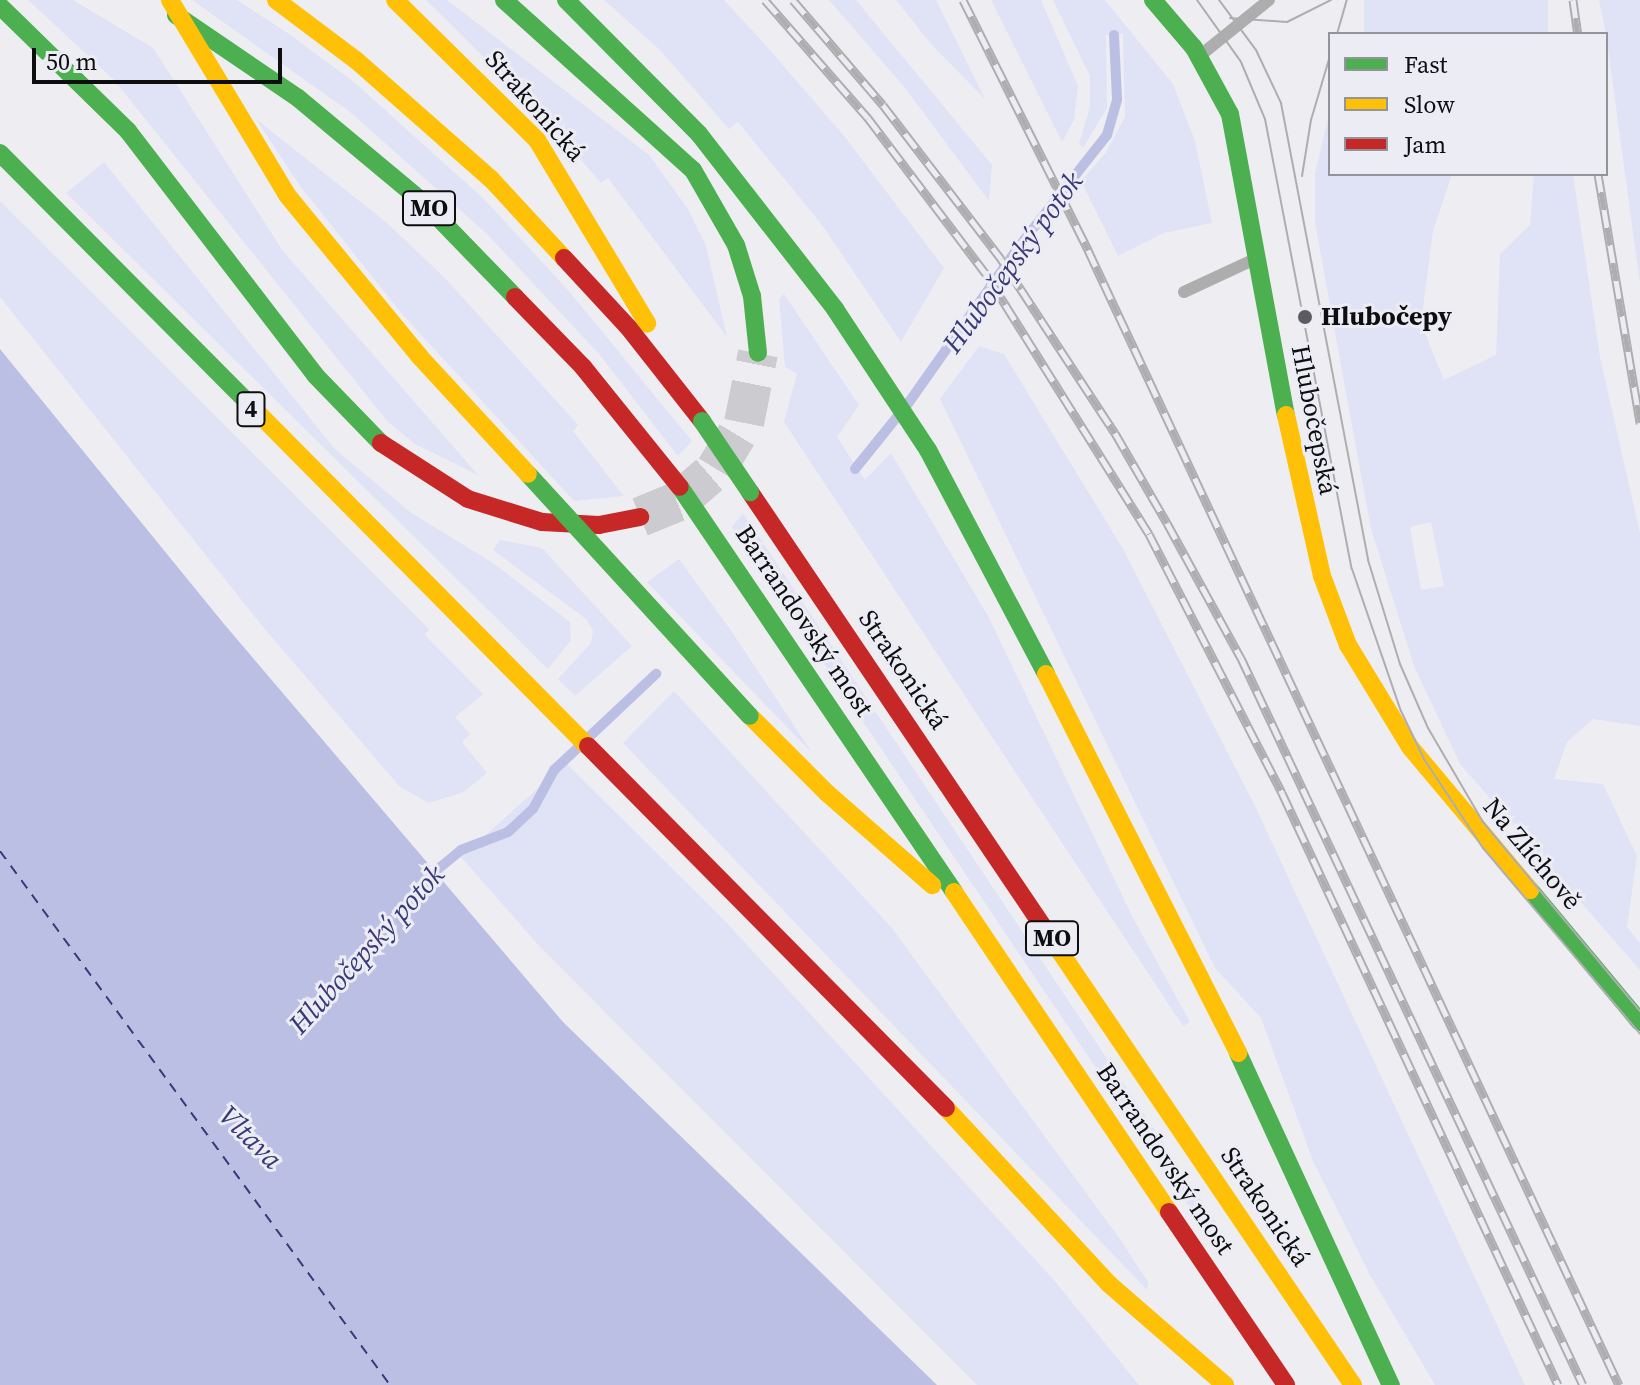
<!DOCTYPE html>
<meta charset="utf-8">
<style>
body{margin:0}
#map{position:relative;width:1640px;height:1385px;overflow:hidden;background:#eeeef2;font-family:"Source Serif 4",serif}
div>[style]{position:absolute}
.green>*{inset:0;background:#e0e2f6;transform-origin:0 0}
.water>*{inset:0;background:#bcbfe4}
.stream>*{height:10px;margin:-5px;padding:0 5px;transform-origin:5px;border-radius:5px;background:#bcbfe4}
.ferry>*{height:2px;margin-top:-1px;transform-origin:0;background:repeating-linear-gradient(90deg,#3a3977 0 10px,transparent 0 18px)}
.primary-tunnel>*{height:40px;margin-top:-20px;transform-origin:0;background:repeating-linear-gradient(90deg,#ccccd0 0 40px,transparent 0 60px)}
.lane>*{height:12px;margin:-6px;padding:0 6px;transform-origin:6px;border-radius:6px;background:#adadae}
.fast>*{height:18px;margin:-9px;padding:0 9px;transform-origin:9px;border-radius:9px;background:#4caf50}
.slow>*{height:18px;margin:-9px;padding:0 9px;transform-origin:9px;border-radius:9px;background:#ffc107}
.jam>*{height:18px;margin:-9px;padding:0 9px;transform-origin:9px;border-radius:9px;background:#c62828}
.tram>*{height:2px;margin:-1px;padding:0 1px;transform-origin:1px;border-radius:1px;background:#aeaeb1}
.rail>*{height:9px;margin-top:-4.5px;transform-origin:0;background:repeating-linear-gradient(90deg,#ecedf4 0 18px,#aeaeb1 0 36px);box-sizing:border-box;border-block:2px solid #aeaeb1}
.fast-bridge>*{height:18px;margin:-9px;padding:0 9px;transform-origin:9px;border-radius:9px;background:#4caf50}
.slow-bridge>*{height:18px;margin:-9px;padding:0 9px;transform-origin:9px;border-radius:9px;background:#ffc107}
.dots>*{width:22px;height:22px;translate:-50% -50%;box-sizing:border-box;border:4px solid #ecedf4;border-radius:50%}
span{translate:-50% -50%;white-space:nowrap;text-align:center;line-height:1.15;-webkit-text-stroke:6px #ecedf4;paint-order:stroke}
.shield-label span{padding:2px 6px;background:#ecedf4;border:2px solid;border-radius:6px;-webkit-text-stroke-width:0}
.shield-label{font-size:24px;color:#0e0e11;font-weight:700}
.street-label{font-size:26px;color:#0e0e11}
.poi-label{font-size:26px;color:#0e0e11;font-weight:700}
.left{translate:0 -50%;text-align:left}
.water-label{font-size:28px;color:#3a3977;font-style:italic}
.legend{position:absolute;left:1328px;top:32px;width:280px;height:144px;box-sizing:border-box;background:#ecedf4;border:2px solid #939499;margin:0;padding:10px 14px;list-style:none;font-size:24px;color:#0e0e11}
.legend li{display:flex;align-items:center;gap:16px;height:40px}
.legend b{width:40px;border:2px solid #939499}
.scale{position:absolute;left:32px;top:48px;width:250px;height:36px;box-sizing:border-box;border:4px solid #0e0e11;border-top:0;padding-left:10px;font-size:24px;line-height:28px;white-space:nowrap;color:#0e0e11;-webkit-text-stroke:6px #ecedf4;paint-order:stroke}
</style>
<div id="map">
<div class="green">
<i style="clip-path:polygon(28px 0,73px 0,153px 48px,283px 251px,478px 475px,415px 444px,388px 422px,114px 80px)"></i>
<i style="clip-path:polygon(192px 0,237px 0,289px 34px,354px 82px,484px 199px,568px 290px,692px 441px,678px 456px,599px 354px,487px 234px,350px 112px)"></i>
<i style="clip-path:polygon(426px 0,447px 0,649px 155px,688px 209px,706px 246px,727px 337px,608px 178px,601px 183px,542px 115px)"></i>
<i style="clip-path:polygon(604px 0,724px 0,762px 41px,845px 137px,944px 268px,901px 342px,822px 225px,738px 122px,729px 129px,660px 50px)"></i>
<i style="clip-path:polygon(829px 0,856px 0,992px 165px,989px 201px,905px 88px)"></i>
<i style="clip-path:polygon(896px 0,936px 0,985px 99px,930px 43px)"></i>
<i style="clip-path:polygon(991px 0,1041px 0,1078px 86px,1074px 120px,1062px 142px)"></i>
<i style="clip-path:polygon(1053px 0,1105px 0,1173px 84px,1195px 141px,1212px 223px,1164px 233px,1118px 256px,1081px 181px,1105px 154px,1125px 117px,1123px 34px,1106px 35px,1107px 108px,1083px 148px,1079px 143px,1090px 107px,1090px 76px)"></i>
<i style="left:1364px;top:0;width:184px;height:35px"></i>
<i style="clip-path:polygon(1599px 0,1640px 0,1640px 284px,1606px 34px)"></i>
<i style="clip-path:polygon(evenodd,1330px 111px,1330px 174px,1452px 174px,1433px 231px,1421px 323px,1444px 380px,1496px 355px,1500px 254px,1530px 225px,1534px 174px,1573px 174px,1600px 357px,1640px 533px,1640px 726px,1593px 719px,1567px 742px,1554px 779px,1603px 784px,1637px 856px,1627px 927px,1640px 943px,1640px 970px,1460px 764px,1414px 666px,1371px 529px,1315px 223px,1315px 173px,1330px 111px,1431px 522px,1444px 586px,1421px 590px,1410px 527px,1431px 522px)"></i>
<i style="clip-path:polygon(256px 119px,386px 222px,446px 279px,578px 425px,573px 431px,624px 496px,574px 501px,402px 314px,300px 186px)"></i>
<i style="clip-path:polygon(104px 162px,334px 448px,410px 512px,493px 563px,570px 622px,571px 640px,548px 669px,66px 193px)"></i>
<i style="clip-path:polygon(0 201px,429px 629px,425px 635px,483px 694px,455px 717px,470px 734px,462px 742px,487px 773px,464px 792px,429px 803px,400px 787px,263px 627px,0 297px)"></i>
<i style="clip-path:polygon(784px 294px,859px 405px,837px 437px,865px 480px,891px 453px,988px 616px,1133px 918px,1190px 1022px,1183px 1026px,784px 422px,797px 374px,785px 367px,779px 299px)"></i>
<i style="clip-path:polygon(979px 346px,1004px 354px,1123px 549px,1255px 806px,1525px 1385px,1435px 1385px,1370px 1275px,1313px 1161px,1261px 1018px,1215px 968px,940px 399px)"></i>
<i style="clip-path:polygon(743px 513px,1220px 1228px,1209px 1236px,732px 527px)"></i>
<i style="clip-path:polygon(500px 540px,542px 548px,632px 646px,575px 696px,558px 679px,591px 643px,593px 631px,586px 619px,493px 550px)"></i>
<i style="clip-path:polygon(679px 559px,730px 629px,813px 754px,647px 582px)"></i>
<i style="clip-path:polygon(674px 691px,892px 928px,1120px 1239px,1148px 1282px,1147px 1290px,623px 743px)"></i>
<i style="clip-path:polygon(566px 763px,727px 923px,1053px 1279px,1139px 1385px,977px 1385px,540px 947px,461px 857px)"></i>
</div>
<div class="water">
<i style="clip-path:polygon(0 349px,224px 624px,563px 1022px,937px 1385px,0 1385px)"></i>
</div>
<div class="stream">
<i style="left:907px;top:405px;width:191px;rotate:-54.8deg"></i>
<i style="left:1017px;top:249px;width:145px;rotate:-51.7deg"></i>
<i style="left:1107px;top:135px;width:37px;rotate:-74deg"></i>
<i style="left:1117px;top:99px;width:64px;rotate:-92.7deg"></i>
<i style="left:855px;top:469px;width:67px;rotate:-51.1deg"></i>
<i style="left:590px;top:736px;width:91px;rotate:-43.2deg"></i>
<i style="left:426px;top:879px;width:45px;rotate:-39.6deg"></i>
<i style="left:461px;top:850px;width:50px;rotate:-21deg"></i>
<i style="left:508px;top:832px;width:34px;rotate:-43deg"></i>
<i style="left:533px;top:809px;width:44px;rotate:-61.7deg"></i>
<i style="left:554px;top:770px;width:34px;rotate:-43deg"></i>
</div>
<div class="ferry">
<i style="left:0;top:851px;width:661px;rotate:53.86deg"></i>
</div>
<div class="primary-tunnel">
<i style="left:640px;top:517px;width:42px;rotate:-22.3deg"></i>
<i style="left:679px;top:501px;width:49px;rotate:-40.9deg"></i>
<i style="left:716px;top:469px;width:54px;rotate:-58.7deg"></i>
<i style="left:744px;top:423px;width:71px;rotate:-78.7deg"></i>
</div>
<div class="lane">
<i style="left:1202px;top:54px;width:86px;rotate:-38.9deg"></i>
<i style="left:1184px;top:292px;width:78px;rotate:-24.9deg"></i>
</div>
<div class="fast">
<i style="left:504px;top:0;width:254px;rotate:42deg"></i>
<i style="left:693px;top:170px;width:86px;rotate:60.2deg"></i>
<i style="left:736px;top:245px;width:53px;rotate:72.6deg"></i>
<i style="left:752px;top:296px;width:57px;rotate:84deg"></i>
<i style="left:566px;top:0;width:189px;rotate:45.2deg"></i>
<i style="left:699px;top:134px;width:222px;rotate:52.1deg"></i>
<i style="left:835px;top:309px;width:169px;rotate:56.6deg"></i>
<i style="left:928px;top:450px;width:253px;rotate:62.2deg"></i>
<i style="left:1153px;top:0;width:63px;rotate:49.5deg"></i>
<i style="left:1194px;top:48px;width:75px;rotate:61.4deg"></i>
<i style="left:1230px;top:114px;width:306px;rotate:79.5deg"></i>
<i style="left:0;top:6px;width:179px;rotate:44.3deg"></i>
<i style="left:128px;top:131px;width:307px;rotate:52.5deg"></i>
<i style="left:315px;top:375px;width:95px;rotate:45.9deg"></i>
<i style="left:176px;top:15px;width:148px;rotate:34.2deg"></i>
<i style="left:298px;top:98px;width:164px;rotate:39.8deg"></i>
<i style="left:424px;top:203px;width:131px;rotate:45.9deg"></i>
<i style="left:0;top:153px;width:365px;rotate:45.2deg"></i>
<i style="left:680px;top:487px;width:489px;rotate:55.9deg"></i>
<i style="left:1530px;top:890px;width:172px;rotate:50.2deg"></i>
<i style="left:1238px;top:1053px;width:366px;rotate:65.3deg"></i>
</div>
<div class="slow">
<i style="left:276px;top:0;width:101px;rotate:37deg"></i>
<i style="left:357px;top:61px;width:179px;rotate:41.4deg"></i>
<i style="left:491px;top:179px;width:108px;rotate:47.3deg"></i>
<i style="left:395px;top:0;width:199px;rotate:44.6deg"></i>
<i style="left:537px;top:140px;width:214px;rotate:59deg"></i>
<i style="left:257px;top:412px;width:470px;rotate:45.3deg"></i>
<i style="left:1286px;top:415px;width:165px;rotate:77.4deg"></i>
<i style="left:1322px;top:576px;width:74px;rotate:69.4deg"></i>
<i style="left:1348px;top:645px;width:119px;rotate:58.7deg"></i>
<i style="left:1410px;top:747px;width:187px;rotate:50deg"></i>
<i style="left:1046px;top:674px;width:425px;rotate:63.1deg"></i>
<i style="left:750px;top:716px;width:109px;rotate:45deg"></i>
<i style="left:827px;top:793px;width:140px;rotate:41.2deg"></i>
<i style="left:954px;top:892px;width:386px;rotate:56.1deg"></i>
<i style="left:1044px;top:928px;width:552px;rotate:55.94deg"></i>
<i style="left:946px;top:1108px;width:240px;rotate:47.2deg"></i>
<i style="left:1109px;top:1284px;width:154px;rotate:41deg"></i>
</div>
<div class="jam">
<i style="left:564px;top:258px;width:94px;rotate:47.2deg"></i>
<i style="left:628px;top:327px;width:120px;rotate:51.8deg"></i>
<i style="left:515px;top:297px;width:98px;rotate:45.8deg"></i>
<i style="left:583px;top:367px;width:154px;rotate:51.1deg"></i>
<i style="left:381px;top:443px;width:103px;rotate:32.8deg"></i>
<i style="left:468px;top:499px;width:77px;rotate:17.3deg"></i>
<i style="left:542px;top:522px;width:57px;rotate:3deg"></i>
<i style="left:599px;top:525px;width:42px;rotate:-11deg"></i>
<i style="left:750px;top:492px;width:526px;rotate:56.01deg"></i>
<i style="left:588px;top:746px;width:509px;rotate:45.32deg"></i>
<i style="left:1169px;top:1212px;width:209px;rotate:55.9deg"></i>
</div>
<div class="tram">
<i style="left:1197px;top:0;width:76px;rotate:54.6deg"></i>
<i style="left:1241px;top:62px;width:62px;rotate:67.2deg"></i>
<i style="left:1265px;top:119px;width:458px;rotate:79.1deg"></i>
<i style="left:1352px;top:569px;width:150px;rotate:71deg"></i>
<i style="left:1401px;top:711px;width:53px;rotate:64.4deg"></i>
<i style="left:1424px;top:759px;width:107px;rotate:56.5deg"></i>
<i style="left:1483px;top:848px;width:243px;rotate:49.8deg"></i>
<i style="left:1219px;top:0;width:62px;rotate:53.5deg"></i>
<i style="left:1256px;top:50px;width:59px;rotate:64.7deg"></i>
<i style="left:1281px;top:103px;width:465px;rotate:79.2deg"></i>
<i style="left:1368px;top:560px;width:109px;rotate:72.9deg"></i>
<i style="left:1400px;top:664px;width:70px;rotate:66.4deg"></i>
<i style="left:1428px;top:728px;width:109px;rotate:59.7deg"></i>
<i style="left:1483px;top:822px;width:246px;rotate:50.3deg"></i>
<i style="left:1230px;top:18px;width:57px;rotate:4deg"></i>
<i style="left:1287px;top:22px;width:49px;rotate:-26.6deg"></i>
<i style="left:1337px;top:34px;width:35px;rotate:-74deg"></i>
<i style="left:1302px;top:176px;width:57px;rotate:-80.9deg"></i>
<i style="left:1311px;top:120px;width:67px;rotate:-73.5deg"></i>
</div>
<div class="rail">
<i style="left:765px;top:0;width:157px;rotate:48.9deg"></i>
<i style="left:868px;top:118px;width:196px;rotate:52.9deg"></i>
<i style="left:986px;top:274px;width:307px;rotate:57.9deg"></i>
<i style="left:1149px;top:534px;width:291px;rotate:62.8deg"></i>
<i style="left:1282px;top:793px;width:653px;rotate:65deg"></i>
<i style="left:793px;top:0;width:138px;rotate:49.4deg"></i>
<i style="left:883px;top:105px;width:194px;rotate:52.5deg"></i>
<i style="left:1001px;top:259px;width:208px;rotate:56.8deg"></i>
<i style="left:1115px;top:433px;width:104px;rotate:60deg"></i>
<i style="left:1167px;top:523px;width:154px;rotate:61.3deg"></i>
<i style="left:1241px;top:658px;width:803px;rotate:64.81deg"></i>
<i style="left:963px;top:0;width:280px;rotate:63.4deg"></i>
<i style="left:1088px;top:250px;width:1253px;rotate:64.93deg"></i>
<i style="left:1573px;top:0;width:34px;rotate:82deg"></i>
<i style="left:1598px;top:174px;width:253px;rotate:80.4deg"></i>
</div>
<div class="fast-bridge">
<i style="left:702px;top:421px;width:86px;rotate:55.9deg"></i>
<i style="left:528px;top:474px;width:328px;rotate:47.5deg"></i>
</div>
<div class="slow-bridge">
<i style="left:170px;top:0;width:227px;rotate:59deg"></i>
<i style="left:287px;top:195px;width:210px;rotate:50.6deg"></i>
<i style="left:420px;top:357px;width:159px;rotate:47.3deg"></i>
</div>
<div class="dots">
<i style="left:1305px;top:317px;background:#5c5c60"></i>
</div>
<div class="shield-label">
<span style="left:429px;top:208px">MO</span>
<span style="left:251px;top:409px">4</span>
<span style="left:1052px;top:938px">MO</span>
</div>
<div class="street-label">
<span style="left:535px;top:106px;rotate:49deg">Strakonická</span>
<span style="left:1314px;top:420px;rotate:79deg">Hlubočepská</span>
<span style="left:804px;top:621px;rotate:56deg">Barrandovský most</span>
<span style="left:903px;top:670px;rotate:56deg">Strakonická</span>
<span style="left:1532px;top:854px;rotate:50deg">Na Zlíchově</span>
<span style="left:1165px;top:1159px;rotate:56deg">Barrandovský most</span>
<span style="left:1265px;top:1207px;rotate:56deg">Strakonická</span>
</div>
<div class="poi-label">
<span class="left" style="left:1321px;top:317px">Hlubočepy</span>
</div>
<div class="water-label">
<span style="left:1012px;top:262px;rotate:-54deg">Hlubočepský potok</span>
<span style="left:366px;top:949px;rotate:-48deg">Hlubočepský potok</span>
<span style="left:251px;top:1137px;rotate:45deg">Vltava</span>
</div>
<ul class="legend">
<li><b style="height:10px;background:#4caf50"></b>Fast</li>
<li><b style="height:10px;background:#ffc107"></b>Slow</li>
<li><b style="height:10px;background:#c62828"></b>Jam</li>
</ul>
<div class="scale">50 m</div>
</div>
